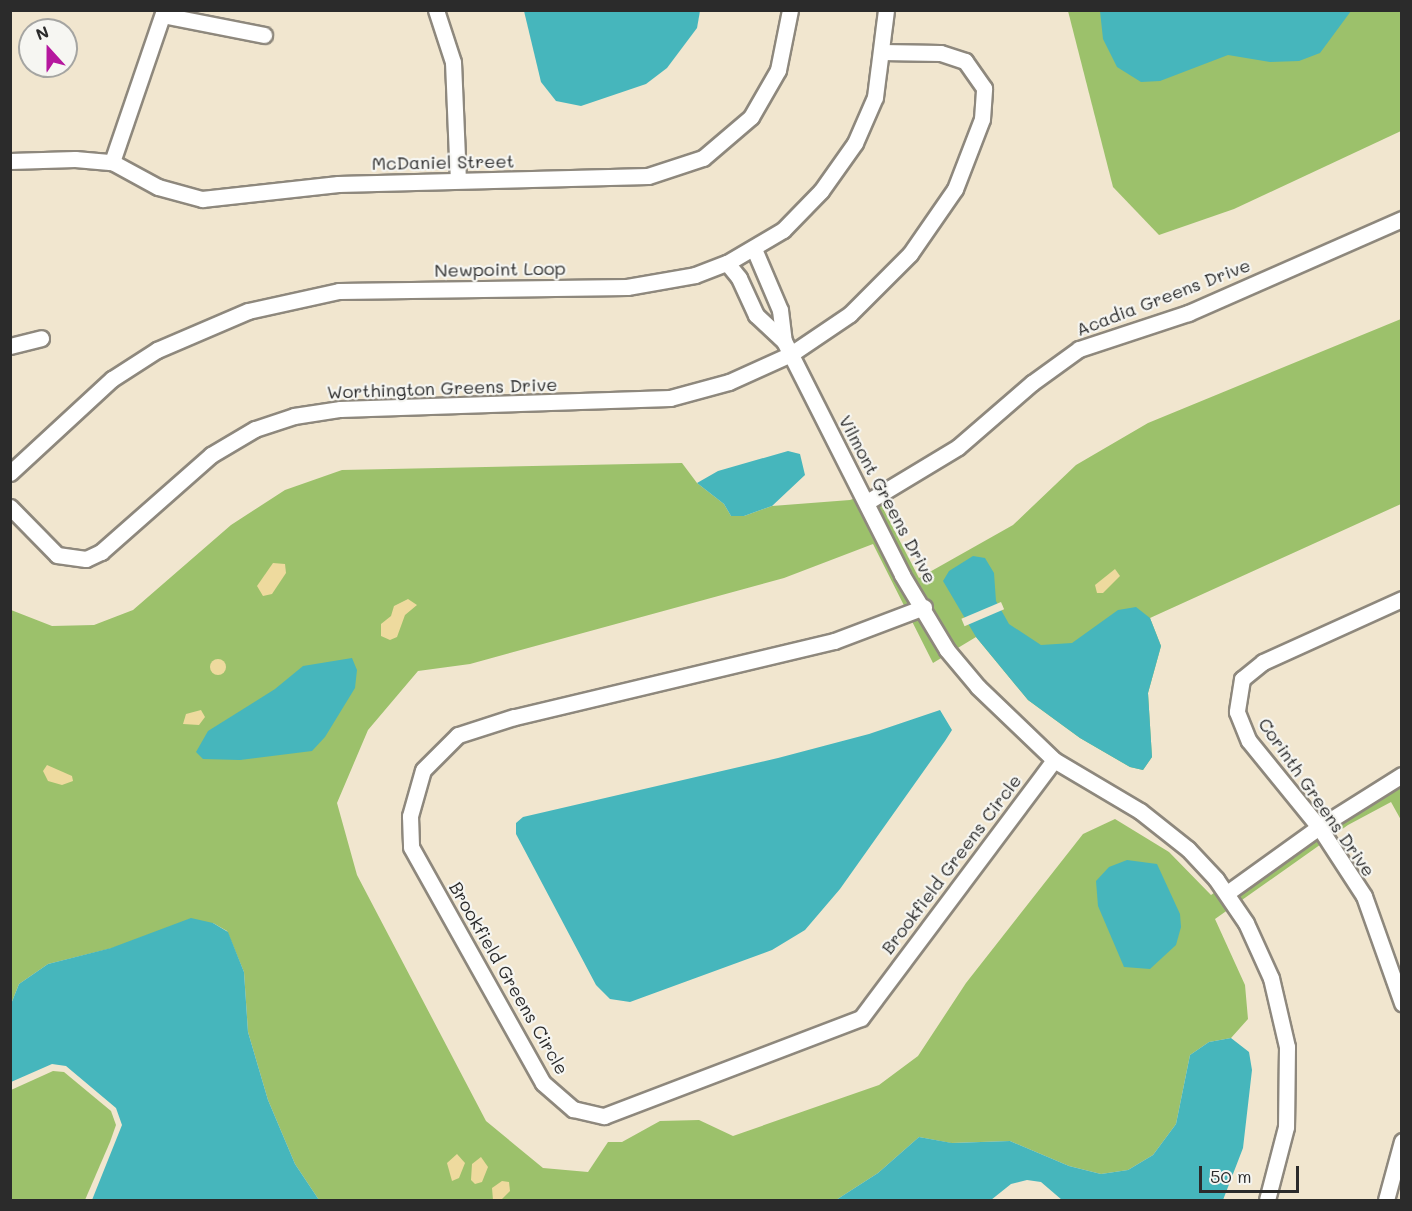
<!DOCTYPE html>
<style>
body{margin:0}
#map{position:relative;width:1412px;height:1211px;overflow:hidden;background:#f1e6cf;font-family:Mali,sans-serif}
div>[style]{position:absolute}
.green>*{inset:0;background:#9cc16b}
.sand>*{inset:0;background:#eeda9e}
.round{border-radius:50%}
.water>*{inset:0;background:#46b6bc}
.pier>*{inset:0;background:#f1e6cf;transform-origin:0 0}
.roads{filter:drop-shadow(2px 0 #8e887d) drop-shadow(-2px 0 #8e887d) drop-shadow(0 2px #8e887d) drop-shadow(0 -2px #8e887d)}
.minor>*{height:15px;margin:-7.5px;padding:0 7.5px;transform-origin:7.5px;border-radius:7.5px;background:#fff}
span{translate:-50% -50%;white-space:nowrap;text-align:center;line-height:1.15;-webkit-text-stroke:4.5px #f6f6f2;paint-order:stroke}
.street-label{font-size:18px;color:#2b2b2b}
.frame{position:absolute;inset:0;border:12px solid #2b2b2b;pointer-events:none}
.north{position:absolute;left:18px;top:18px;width:60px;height:60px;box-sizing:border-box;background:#f6f6f2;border:2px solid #a5a5a2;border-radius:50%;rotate:339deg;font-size:16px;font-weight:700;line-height:24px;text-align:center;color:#2b2b2b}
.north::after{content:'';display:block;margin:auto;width:21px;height:27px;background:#b5179e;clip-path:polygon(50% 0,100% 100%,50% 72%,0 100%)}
.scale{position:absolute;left:1199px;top:1166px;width:100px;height:27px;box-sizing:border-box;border:3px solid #2b2b2b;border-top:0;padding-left:8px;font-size:18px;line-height:21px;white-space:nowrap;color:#2b2b2b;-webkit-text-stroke:4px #f6f6f2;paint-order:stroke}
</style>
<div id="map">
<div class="green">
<i style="clip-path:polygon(1068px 11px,1401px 11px,1401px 131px,1234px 209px,1159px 235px,1113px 187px)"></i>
<i style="clip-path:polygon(1401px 319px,1401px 504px,1150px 618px,1161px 646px,1148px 693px,1152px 757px,1143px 770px,1130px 767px,1080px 738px,1028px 700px,976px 637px,933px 663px,873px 544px,784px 578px,470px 664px,418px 671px,368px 730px,337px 803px,357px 875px,486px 1121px,543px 1168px,588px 1172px,608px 1142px,622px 1142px,660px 1121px,699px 1120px,733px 1136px,879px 1085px,918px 1056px,966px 983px,1083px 834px,1115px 819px,1169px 852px,1211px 895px,1393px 770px,1401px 785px,1401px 820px,1391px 802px,1348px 825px,1215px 919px,1245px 985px,1248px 1019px,1231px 1038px,1209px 1042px,1190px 1055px,1176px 1124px,1153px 1155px,1128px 1170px,1101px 1174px,1069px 1166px,1010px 1141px,951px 1143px,919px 1137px,878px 1173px,836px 1200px,319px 1200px,295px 1164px,268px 1100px,248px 1032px,244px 972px,227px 931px,213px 923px,48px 964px,19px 984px,11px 1004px,11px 610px,52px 626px,94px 625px,133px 610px,231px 525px,285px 490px,342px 470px,682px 463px,697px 483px,724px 504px,731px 516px,744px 516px,772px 506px,850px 500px,874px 491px,919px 578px,1013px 525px,1076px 465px,1148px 423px)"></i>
<i style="clip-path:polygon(53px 1071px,64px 1072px,111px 1111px,116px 1125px,110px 1142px,85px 1200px,11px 1200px,11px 1090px)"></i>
</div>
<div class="sand">
<i style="clip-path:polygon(273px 563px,285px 564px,286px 573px,272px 594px,263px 596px,257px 586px)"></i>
<i style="clip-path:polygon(1115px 569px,1120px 576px,1103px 593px,1097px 593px,1095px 585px)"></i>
<i style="clip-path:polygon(408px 599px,417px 605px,405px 615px,397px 637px,390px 640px,381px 636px,381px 624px,391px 616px,394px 606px)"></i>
<i class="round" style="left:210px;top:659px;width:16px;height:16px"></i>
<i style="clip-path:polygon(201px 710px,205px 717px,199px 725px,183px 724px,186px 714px)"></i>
<i style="clip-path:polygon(47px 765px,72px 776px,73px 781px,62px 785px,48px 781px,43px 771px)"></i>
<i style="clip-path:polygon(457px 1154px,465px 1163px,459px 1178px,452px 1181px,447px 1163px)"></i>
<i style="clip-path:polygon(481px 1157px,488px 1167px,482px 1182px,475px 1184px,471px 1180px,472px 1164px)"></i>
<i style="clip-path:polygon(502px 1181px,509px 1182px,510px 1191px,501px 1200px,493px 1200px,492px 1188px)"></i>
</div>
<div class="water">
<i style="clip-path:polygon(524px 11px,524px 10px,700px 11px,697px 28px,667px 68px,646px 84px,581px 106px,556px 101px,541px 82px)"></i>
<i style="clip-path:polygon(1100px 11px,1100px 10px,1351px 11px,1320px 53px,1299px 61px,1270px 62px,1228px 55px,1160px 81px,1141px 82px,1117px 67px,1103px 39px)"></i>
<i style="clip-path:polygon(788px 451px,800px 454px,805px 475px,772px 506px,744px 516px,731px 516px,724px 504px,697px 483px,718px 471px)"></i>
<i style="clip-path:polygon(973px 556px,985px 558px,994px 573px,996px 601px,1009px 624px,1041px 645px,1072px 643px,1118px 610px,1136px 607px,1150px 618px,1161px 646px,1148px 693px,1152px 757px,1143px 770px,1130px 767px,1080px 738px,1028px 700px,976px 637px,943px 581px,949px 571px)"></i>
<i style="clip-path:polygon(352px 658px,357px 670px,355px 688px,325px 737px,312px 751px,240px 760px,203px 759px,196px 752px,208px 731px,275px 689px,303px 666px)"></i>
<i style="clip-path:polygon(940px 710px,952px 730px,945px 741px,840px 889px,805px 930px,772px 950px,630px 1002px,610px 999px,596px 985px,516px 834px,516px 823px,523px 817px,778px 758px,869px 734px)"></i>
<i style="clip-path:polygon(1127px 860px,1157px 864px,1180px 914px,1181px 927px,1176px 945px,1150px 969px,1124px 967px,1098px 906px,1096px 881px,1109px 867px)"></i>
<i style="clip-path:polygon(191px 918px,213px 923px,228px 932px,244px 972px,248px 1032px,268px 1100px,295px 1164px,319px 1200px,92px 1200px,122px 1125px,116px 1108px,66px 1066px,52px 1064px,11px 1082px,11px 1004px,19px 984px,48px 964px,111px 948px)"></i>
<i style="clip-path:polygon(1231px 1038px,1249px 1052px,1252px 1070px,1243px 1148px,1223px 1200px,1062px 1200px,1041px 1182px,1027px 1180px,1011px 1184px,991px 1200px,836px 1200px,878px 1173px,919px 1137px,952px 1143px,1010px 1141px,1069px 1166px,1101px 1174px,1128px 1170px,1153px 1155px,1176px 1124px,1190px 1055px,1209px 1042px)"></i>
</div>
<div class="pier">
<i style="left:1001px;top:602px;width:8px;height:43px;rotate:67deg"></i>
</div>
<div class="roads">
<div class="minor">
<i style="left:436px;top:10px;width:55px;rotate:71.9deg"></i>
<i style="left:453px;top:62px;width:118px;rotate:87.6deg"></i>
<i style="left:163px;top:15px;width:103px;rotate:11.2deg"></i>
<i style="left:10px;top:161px;width:65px;rotate:-1.8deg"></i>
<i style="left:75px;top:159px;width:37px;rotate:5deg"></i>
<i style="left:112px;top:162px;width:52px;rotate:28.5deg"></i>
<i style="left:158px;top:187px;width:46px;rotate:15.3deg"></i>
<i style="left:202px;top:199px;width:137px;rotate:-6.3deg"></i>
<i style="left:338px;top:184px;width:310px;rotate:-1.5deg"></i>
<i style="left:648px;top:176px;width:58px;rotate:-18.1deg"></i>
<i style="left:703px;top:158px;width:63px;rotate:-40.5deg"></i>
<i style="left:751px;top:117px;width:54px;rotate:-60.1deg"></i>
<i style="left:778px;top:70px;width:61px;rotate:-78.7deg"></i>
<i style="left:112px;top:162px;width:161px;rotate:-71.1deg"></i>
<i style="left:754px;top:249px;width:66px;rotate:66.9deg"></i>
<i style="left:780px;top:310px;width:31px;rotate:83deg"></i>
<i style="left:784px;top:341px;width:262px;rotate:63.2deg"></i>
<i style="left:902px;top:575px;width:87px;rotate:59deg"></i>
<i style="left:947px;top:650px;width:48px;rotate:50deg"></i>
<i style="left:978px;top:687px;width:105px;rotate:43.8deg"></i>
<i style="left:1054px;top:760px;width:100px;rotate:30.7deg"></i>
<i style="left:1140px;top:811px;width:61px;rotate:38.4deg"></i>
<i style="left:1188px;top:849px;width:41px;rotate:47deg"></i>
<i style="left:1216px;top:879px;width:53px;rotate:55.7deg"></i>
<i style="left:1246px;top:923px;width:60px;rotate:65.6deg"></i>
<i style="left:1271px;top:978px;width:71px;rotate:76.9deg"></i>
<i style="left:1287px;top:1047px;width:80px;rotate:90.7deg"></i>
<i style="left:1286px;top:1127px;width:75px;rotate:104.6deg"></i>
<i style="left:727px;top:263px;width:19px;rotate:51deg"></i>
<i style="left:739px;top:278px;width:41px;rotate:65.3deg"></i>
<i style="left:756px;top:315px;width:38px;rotate:43deg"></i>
<i style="left:10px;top:346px;width:32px;rotate:-14deg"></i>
<i style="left:10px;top:473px;width:139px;rotate:-42.7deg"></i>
<i style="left:112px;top:379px;width:54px;rotate:-32.8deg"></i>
<i style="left:157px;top:350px;width:99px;rotate:-23.2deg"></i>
<i style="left:248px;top:311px;width:93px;rotate:-12.4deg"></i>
<i style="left:339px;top:291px;width:288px;rotate:-0.8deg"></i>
<i style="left:627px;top:287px;width:69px;rotate:-10deg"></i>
<i style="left:695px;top:275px;width:34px;rotate:-21deg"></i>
<i style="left:727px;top:263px;width:65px;rotate:-30.5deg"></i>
<i style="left:783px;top:230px;width:54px;rotate:-45.7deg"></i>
<i style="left:821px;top:191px;width:59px;rotate:-54.7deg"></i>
<i style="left:855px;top:143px;width:50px;rotate:-66.5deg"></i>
<i style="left:875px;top:97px;width:88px;rotate:-82.8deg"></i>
<i style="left:867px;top:502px;width:106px;rotate:-31.1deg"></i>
<i style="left:958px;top:447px;width:98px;rotate:-40.9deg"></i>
<i style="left:1032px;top:383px;width:58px;rotate:-35.9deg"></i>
<i style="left:1079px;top:349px;width:115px;rotate:-18.3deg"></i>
<i style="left:1188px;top:313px;width:234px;rotate:-23.7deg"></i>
<i style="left:10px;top:507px;width:67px;rotate:45.6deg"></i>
<i style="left:57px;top:555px;width:29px;rotate:8deg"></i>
<i style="left:86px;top:559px;width:17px;rotate:-25deg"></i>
<i style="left:101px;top:552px;width:147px;rotate:-41.4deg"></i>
<i style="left:211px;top:455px;width:51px;rotate:-30.6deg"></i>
<i style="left:255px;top:429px;width:41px;rotate:-18.4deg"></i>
<i style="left:294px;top:416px;width:47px;rotate:-8.7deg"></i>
<i style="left:340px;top:409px;width:330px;rotate:-1.9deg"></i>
<i style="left:670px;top:398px;width:61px;rotate:-15.2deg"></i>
<i style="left:729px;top:382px;width:68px;rotate:-24.3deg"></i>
<i style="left:791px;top:354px;width:71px;rotate:-34.1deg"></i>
<i style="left:850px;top:314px;width:85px;rotate:-45deg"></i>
<i style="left:910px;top:254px;width:79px;rotate:-55.3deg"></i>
<i style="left:955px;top:189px;width:75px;rotate:-68.9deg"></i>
<i style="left:982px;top:119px;width:31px;rotate:-86deg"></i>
<i style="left:984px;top:88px;width:33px;rotate:-125deg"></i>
<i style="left:965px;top:61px;width:26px;rotate:-162deg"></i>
<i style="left:940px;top:53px;width:58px;rotate:-179deg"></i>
<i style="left:1402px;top:599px;width:153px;rotate:155.6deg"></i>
<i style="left:1263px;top:662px;width:27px;rotate:141deg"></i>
<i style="left:1242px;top:679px;width:33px;rotate:99deg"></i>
<i style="left:1237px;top:712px;width:31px;rotate:68deg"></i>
<i style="left:1249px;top:741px;width:111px;rotate:50.9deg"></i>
<i style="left:1319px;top:827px;width:82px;rotate:56.9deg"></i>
<i style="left:1364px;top:896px;width:114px;rotate:70.4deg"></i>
<i style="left:924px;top:607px;width:96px;rotate:159.3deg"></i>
<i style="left:834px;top:641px;width:329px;rotate:166.6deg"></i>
<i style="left:514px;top:717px;width:59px;rotate:162.2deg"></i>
<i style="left:458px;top:735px;width:49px;rotate:135deg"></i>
<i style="left:423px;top:770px;width:48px;rotate:105.8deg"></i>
<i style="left:410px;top:816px;width:31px;rotate:88deg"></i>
<i style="left:411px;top:847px;width:270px;rotate:60.8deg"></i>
<i style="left:543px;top:1083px;width:40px;rotate:41deg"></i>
<i style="left:573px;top:1109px;width:32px;rotate:13deg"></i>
<i style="left:604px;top:1116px;width:275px;rotate:-20.9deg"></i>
<i style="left:861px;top:1018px;width:322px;rotate:-53.2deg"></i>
<i style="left:1227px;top:893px;width:113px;rotate:-35.7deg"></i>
<i style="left:1319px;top:827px;width:98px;rotate:-32.1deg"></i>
<i style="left:1386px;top:1200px;width:61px;rotate:-74.8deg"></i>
</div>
</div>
<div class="street-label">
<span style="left:443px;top:162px;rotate:-1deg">McDaniel Street</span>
<span style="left:500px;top:269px;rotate:-1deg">Newpoint Loop</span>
<span style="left:1163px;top:297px;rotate:-21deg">Acadia Greens Drive</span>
<span style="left:442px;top:388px;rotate:-2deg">Worthington Greens Drive</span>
<span style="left:888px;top:499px;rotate:62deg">Vilmont Greens Drive</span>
<span style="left:1317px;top:797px;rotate:55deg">Corinth Greens Drive</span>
<span style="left:951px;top:864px;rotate:-53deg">Brookfield Greens Circle</span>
<span style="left:509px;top:978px;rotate:60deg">Brookfield Greens Circle</span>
</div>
<div class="frame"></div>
<div class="north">N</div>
<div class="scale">50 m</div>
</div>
